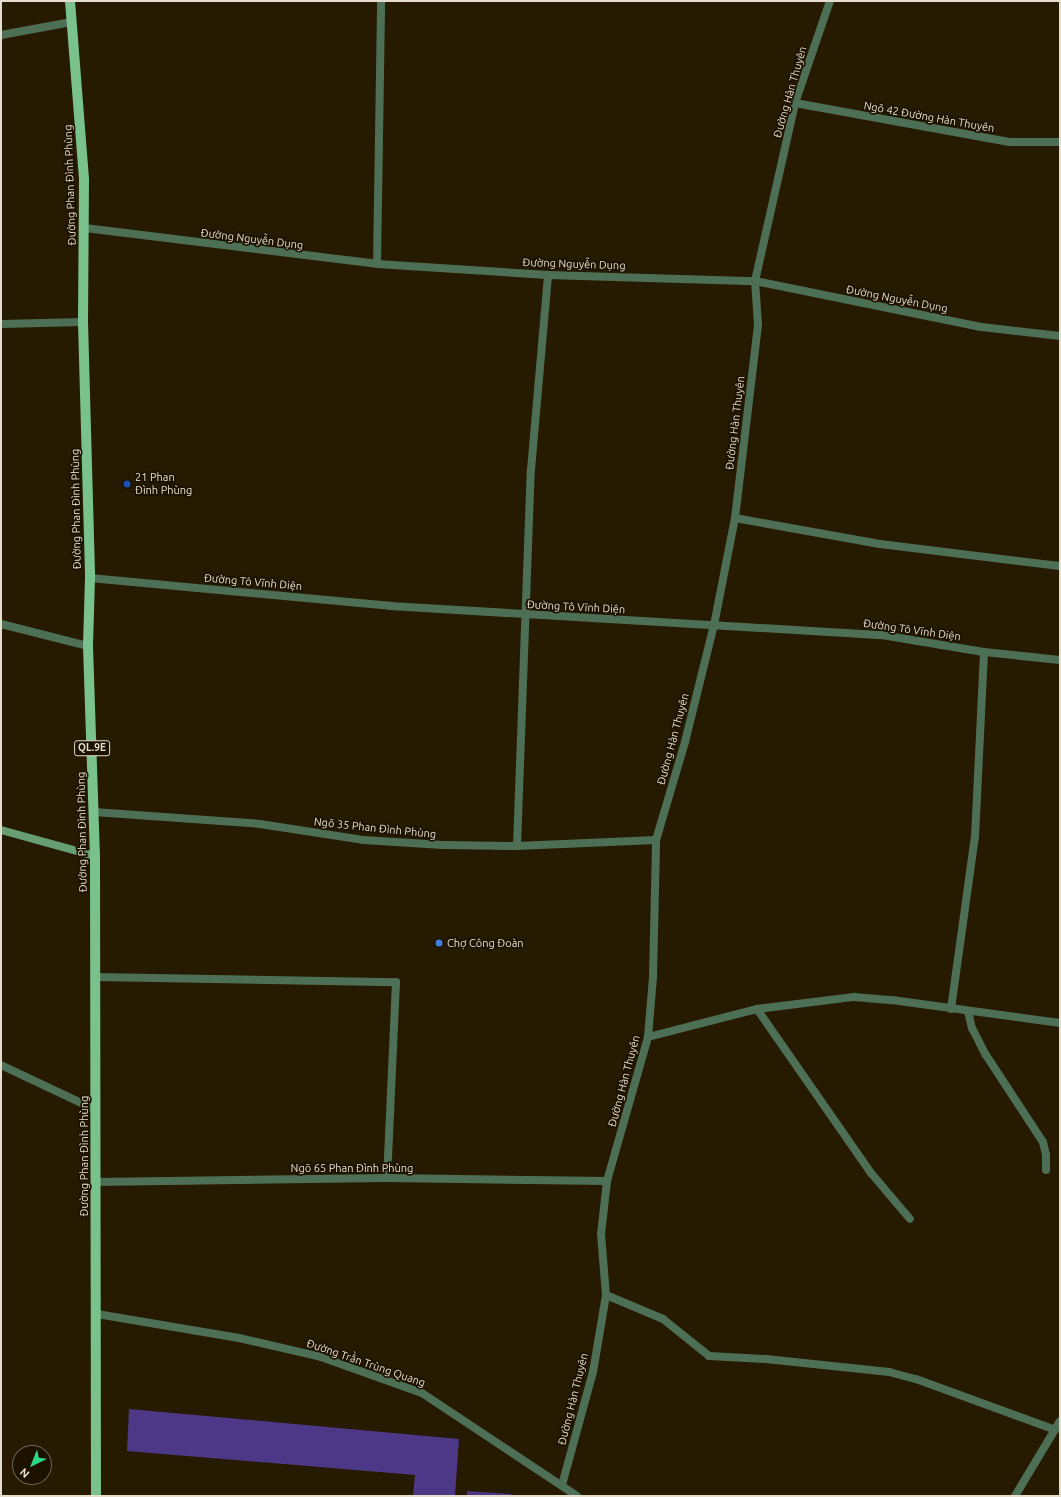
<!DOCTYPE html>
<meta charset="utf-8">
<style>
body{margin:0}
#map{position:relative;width:1061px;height:1497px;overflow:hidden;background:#261b00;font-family:Ubuntu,sans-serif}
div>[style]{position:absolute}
.building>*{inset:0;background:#4c3886}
.street>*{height:8px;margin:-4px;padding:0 4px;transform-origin:4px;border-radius:4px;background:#4d6f55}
.secondary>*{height:8px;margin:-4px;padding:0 4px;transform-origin:4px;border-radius:4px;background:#679e74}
.primary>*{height:10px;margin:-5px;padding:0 5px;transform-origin:5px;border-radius:5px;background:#7ac28c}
.dots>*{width:11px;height:11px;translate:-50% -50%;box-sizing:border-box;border:2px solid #1d1200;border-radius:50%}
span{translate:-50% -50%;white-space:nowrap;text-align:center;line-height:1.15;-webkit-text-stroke:3.5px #1d1200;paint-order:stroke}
.shield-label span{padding:1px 3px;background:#1d1200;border:1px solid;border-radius:3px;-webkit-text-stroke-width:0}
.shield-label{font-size:10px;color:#e5ddcd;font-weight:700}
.street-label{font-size:11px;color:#e5ddcd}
.poi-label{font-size:11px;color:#e5ddcd}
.left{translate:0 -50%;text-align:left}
.frame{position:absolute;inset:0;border:2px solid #e5ddcd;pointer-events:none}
.north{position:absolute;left:12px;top:1445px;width:40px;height:40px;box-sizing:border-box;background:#1d1200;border:1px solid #6d6352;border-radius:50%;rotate:223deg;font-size:11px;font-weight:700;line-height:16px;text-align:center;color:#e5ddcd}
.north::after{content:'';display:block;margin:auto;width:14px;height:18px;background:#2cd884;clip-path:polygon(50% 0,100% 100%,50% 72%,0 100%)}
</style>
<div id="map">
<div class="building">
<i style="clip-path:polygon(129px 1409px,459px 1439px,455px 1496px,413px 1496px,415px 1475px,127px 1451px)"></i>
<i style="clip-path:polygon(467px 1491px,511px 1494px,511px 1496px,467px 1496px)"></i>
</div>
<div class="street">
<i style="left:1px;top:35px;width:72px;rotate:-10.4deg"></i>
<i style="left:795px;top:103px;width:218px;rotate:10.3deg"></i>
<i style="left:1009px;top:142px;width:51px"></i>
<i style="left:85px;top:228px;width:294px;rotate:7deg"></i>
<i style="left:377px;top:264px;width:171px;rotate:3.7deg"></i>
<i style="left:548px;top:275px;width:207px;rotate:1.7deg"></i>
<i style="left:755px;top:281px;width:232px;rotate:11.5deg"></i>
<i style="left:982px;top:327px;width:79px;rotate:6.6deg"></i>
<i style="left:377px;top:264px;width:263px;rotate:-89.1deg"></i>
<i style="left:1px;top:324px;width:82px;rotate:-1.4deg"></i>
<i style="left:735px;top:518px;width:147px;rotate:10.2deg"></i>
<i style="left:880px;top:544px;width:181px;rotate:7deg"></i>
<i style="left:90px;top:578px;width:301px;rotate:5.3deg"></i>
<i style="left:390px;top:606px;width:493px;rotate:3.4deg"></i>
<i style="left:882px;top:635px;width:103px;rotate:9.5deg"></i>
<i style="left:984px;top:652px;width:76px;rotate:6deg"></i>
<i style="left:1px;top:624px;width:90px;rotate:14.2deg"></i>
<i style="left:94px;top:812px;width:166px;rotate:4.1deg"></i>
<i style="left:260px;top:824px;width:104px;rotate:8.8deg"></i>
<i style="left:363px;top:840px;width:80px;rotate:3.6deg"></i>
<i style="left:443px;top:845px;width:74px;rotate:0.8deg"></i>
<i style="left:517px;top:846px;width:139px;rotate:-2.5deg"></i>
<i style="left:517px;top:846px;width:376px;rotate:-87.9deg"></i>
<i style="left:531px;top:470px;width:196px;rotate:-85deg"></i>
<i style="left:95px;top:977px;width:301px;rotate:1deg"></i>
<i style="left:396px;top:982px;width:196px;rotate:92.6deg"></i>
<i style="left:757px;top:1009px;width:200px;rotate:55.2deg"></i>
<i style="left:871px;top:1173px;width:60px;rotate:49.7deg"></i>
<i style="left:951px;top:1009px;width:174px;rotate:-82.1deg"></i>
<i style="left:975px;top:837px;width:185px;rotate:-87.2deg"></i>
<i style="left:968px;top:1011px;width:17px;rotate:77deg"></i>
<i style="left:972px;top:1028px;width:30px;rotate:63deg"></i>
<i style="left:986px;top:1055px;width:104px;rotate:56.8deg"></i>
<i style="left:1043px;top:1142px;width:13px;rotate:77deg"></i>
<i style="left:1046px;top:1155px;width:15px;rotate:90deg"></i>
<i style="left:648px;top:1037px;width:113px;rotate:-14.4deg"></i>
<i style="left:757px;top:1009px;width:98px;rotate:-7.1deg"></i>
<i style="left:854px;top:997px;width:38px;rotate:5deg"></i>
<i style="left:892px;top:1000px;width:170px;rotate:7.8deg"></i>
<i style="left:1px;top:1065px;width:105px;rotate:25.3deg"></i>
<i style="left:96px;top:1182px;width:291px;rotate:-0.8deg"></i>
<i style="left:387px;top:1178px;width:220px;rotate:0.8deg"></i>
<i style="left:606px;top:1295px;width:62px;rotate:22.8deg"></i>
<i style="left:663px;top:1319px;width:59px;rotate:38.8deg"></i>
<i style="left:709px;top:1356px;width:57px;rotate:3deg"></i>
<i style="left:766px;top:1359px;width:124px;rotate:6deg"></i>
<i style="left:889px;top:1372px;width:28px;rotate:15deg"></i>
<i style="left:916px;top:1379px;width:148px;rotate:20.1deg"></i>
<i style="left:97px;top:1314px;width:144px;rotate:9.6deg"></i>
<i style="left:239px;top:1338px;width:84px;rotate:13deg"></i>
<i style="left:321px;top:1357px;width:107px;rotate:19.6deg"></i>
<i style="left:422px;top:1393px;width:186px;rotate:33.6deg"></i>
<i style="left:562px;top:1485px;width:117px;rotate:-74.7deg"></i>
<i style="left:593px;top:1372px;width:78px;rotate:-80.4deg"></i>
<i style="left:606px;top:1295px;width:61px;rotate:-94.7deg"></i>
<i style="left:601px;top:1234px;width:53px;rotate:-83.5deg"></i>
<i style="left:607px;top:1181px;width:150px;rotate:-74.1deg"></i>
<i style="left:648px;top:1037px;width:60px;rotate:-85.2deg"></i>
<i style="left:653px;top:977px;width:137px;rotate:-88.7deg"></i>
<i style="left:656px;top:840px;width:102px;rotate:-73.5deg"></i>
<i style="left:685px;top:742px;width:121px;rotate:-76.1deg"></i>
<i style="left:714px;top:625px;width:109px;rotate:-78.9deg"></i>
<i style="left:735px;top:518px;width:194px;rotate:-83.2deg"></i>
<i style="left:758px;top:325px;width:44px;rotate:-93.9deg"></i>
<i style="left:755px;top:281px;width:182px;rotate:-77.3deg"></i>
<i style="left:795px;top:103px;width:108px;rotate:-71.1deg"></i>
<i style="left:1015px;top:1496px;width:87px;rotate:-59deg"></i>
</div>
<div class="secondary">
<i style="left:1px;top:830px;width:98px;rotate:15.5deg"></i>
</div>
<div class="primary">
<i style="left:70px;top:1px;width:180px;rotate:85.5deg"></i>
<i style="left:84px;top:180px;width:142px;rotate:90.4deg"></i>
<i style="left:83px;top:322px;width:256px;rotate:88.4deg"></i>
<i style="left:90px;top:578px;width:68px;rotate:91.7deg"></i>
<i style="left:88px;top:646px;width:210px;rotate:88.1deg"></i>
<i style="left:95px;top:856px;width:640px;rotate:89.91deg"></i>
</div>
<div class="dots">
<i style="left:127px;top:484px;background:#1a4fb4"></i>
<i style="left:439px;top:943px;background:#3f7fe0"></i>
</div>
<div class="shield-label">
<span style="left:92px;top:748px">QL.9E</span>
</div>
<div class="street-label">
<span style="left:790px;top:92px;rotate:-74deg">Đường Hàn Thuyên</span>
<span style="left:929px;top:117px;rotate:10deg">Ngõ 42 Đường Hàn Thuyên</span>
<span style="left:70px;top:185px;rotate:-92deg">Đường Phan Đình Phùng</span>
<span style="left:252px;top:239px;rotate:7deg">Đường Nguyễn Dụng</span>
<span style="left:574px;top:264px;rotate:2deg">Đường Nguyễn Dụng</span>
<span style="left:897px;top:299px;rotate:11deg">Đường Nguyễn Dụng</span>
<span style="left:735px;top:423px;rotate:-83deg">Đường Hàn Thuyên</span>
<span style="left:76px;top:509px;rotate:-91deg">Đường Phan Đình Phùng</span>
<span style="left:253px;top:582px;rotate:5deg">Đường Tô Vĩnh Diện</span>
<span style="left:576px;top:607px;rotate:3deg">Đường Tô Vĩnh Diện</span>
<span style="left:912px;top:630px;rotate:8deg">Đường Tô Vĩnh Diện</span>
<span style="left:673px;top:739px;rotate:-75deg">Đường Hàn Thuyên</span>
<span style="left:375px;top:828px;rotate:6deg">Ngõ 35 Phan Đình Phùng</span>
<span style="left:82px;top:832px;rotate:-91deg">Đường Phan Đình Phùng</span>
<span style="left:624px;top:1081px;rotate:-75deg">Đường Hàn Thuyên</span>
<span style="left:84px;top:1156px;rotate:-90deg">Đường Phan Đình Phùng</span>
<span style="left:352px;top:1168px">Ngõ 65 Phan Đình Phùng</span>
<span style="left:366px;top:1363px;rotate:19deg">Đường Trần Trùng Quang</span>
<span style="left:573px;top:1399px;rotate:-76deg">Đường Hàn Thuyên</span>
</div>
<div class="poi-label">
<span class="left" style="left:135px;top:484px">21 Phan<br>Đình Phùng</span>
<span class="left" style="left:447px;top:943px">Chợ Công Đoàn</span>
</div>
<div class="frame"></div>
<div class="north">N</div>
</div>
